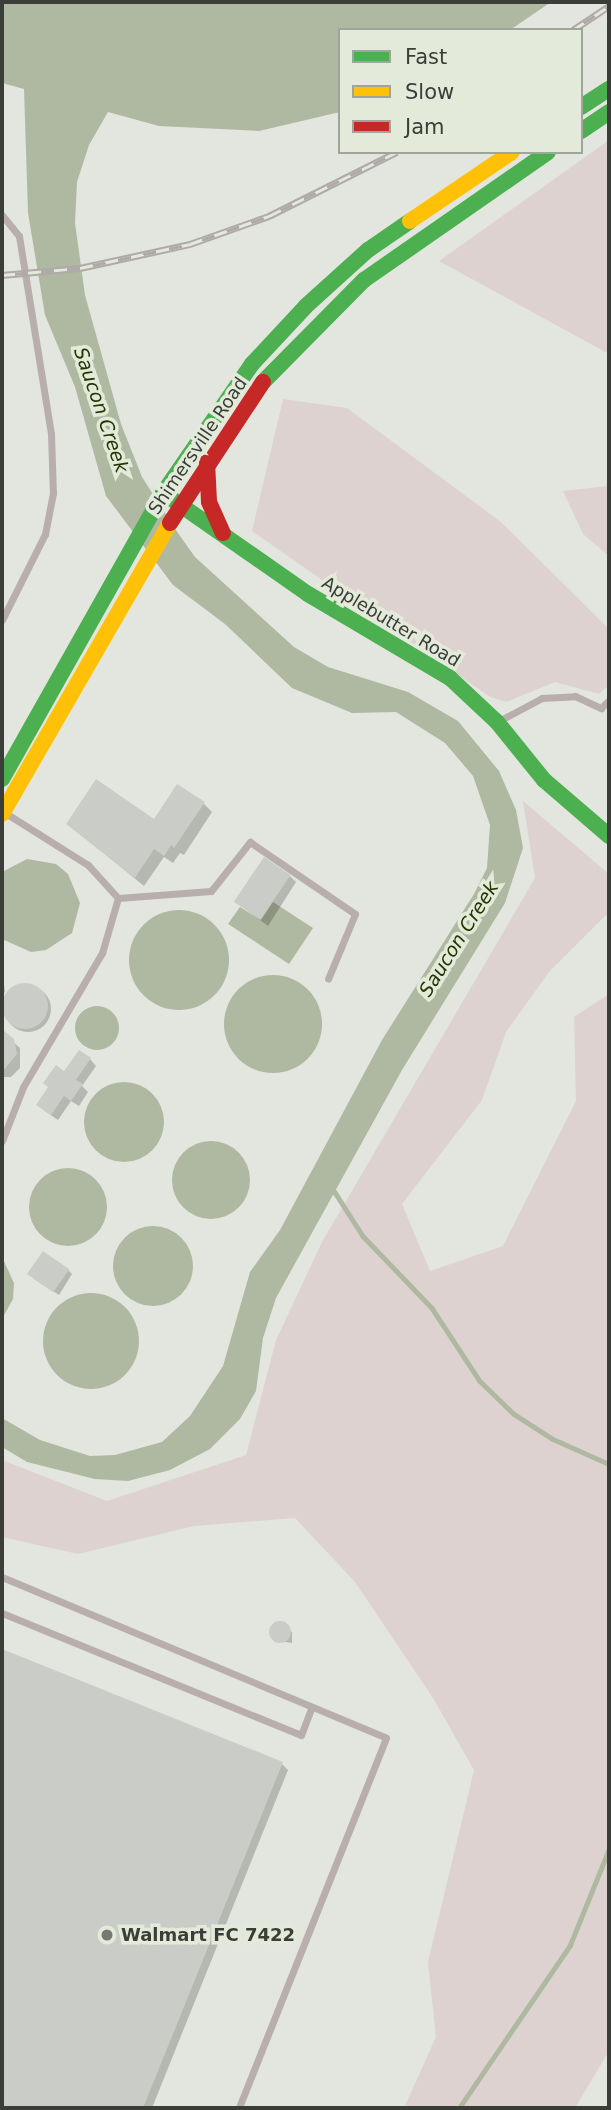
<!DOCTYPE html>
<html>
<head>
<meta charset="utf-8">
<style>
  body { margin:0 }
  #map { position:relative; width:611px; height:2110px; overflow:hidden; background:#e2e6de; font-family:"DejaVu Sans",sans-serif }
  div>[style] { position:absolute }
  .green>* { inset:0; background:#ddd2d0 }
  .water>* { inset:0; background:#afb9a1 }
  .round { border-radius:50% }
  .shadow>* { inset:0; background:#0003 }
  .stream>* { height:4.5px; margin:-2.25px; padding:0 2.25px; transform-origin:2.25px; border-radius:2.25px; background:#afb9a1 }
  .building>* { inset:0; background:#cacdc7; transform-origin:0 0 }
  .lane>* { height:7px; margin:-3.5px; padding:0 3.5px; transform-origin:3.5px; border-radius:3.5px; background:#b8aeae }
  .fast>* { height:16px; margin:-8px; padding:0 8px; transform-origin:8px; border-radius:8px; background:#4caf50 }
  .slow>* { height:16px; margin:-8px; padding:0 8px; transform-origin:8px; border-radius:8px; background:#ffc107 }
  .jam>* { height:16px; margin:-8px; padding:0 8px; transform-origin:8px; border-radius:8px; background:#c62828 }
  .rail>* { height:7px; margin-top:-3.5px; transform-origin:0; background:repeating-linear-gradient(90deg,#e3eada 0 13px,#afaaa8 0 26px); box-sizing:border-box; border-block:2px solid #afaaa8 }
  .dots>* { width:19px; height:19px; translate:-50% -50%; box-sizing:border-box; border:4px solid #e3eada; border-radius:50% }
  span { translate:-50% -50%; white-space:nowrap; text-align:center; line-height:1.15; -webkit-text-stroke:7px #e3eada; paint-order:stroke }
  .street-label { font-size:18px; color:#3b3e38 }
  .poi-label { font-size:18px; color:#3b3e38; font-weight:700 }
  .left { translate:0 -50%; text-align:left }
  .water-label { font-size:19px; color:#263502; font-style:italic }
  .frame { position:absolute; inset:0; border:4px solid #3b3e38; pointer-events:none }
  .legend { position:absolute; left:338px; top:28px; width:245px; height:126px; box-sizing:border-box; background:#e3eada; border:2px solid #a0a599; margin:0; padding:9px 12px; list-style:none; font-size:21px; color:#3b3e38 }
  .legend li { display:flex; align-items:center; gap:14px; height:35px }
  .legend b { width:35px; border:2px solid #a0a599 }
</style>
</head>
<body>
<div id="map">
  <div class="green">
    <div style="clip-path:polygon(609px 140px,609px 354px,439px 261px)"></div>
    <div style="clip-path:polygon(283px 399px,347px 408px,501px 522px,609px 629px,609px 685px,599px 694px,555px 682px,506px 702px,490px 697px,252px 531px)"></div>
    <div style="clip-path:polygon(609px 486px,609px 556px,583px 534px,563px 491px)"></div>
    <div style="clip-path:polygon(523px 801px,609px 874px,609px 912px,549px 972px,506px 1032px,482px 1100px,402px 1204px,430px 1271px,503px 1246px,576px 1101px,574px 1017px,609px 994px,609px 2051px,575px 2108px,404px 2108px,436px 2037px,428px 1962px,474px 1770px,433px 1698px,355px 1582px,295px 1518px,194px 1526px,78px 1554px,2px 1537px,2px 1460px,107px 1501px,246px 1455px,276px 1340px,322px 1242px,535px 878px)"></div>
  </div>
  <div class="water">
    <div style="clip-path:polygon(2px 2px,551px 2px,510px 30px,340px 30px,340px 112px,259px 131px,159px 126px,108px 112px,89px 145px,77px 182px,75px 223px,85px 295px,121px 424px,142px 477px,178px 533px,195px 557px,294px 647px,328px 667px,408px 692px,458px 721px,499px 771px,516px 810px,523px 848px,505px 903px,402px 1070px,276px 1298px,263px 1338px,256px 1391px,240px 1419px,210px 1449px,170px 1470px,128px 1481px,95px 1479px,27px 1462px,2px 1447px,2px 1418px,40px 1440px,90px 1456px,115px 1455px,162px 1442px,190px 1416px,223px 1366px,250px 1272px,280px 1230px,382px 1040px,474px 894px,487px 868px,490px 825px,473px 776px,445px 743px,396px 712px,352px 713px,292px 688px,225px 624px,173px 585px,106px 496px,75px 387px,45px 315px,28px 213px,24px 89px,2px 83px)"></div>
    <div style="clip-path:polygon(27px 859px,56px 864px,68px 874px,80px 903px,72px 933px,46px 950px,31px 952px,2px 939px,2px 872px)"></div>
    <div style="clip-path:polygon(273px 902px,313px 928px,289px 964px,228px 924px,240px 907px,261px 920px)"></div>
    <div class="round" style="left:129px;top:910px;width:100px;height:100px"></div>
    <div class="round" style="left:224px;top:975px;width:98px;height:98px"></div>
    <div class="round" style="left:75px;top:1006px;width:44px;height:44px"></div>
    <div class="round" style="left:84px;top:1082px;width:80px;height:80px"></div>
    <div class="round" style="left:172px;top:1141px;width:78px;height:78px"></div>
    <div class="round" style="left:29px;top:1168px;width:78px;height:78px"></div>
    <div class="round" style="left:113px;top:1226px;width:80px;height:80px"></div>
    <div style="clip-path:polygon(2px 1257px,14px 1283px,13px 1299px,2px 1319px)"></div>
    <div class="round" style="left:43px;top:1293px;width:96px;height:96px"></div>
  </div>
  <div class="shadow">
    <div style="clip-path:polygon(204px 804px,212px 812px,184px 855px,180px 853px,173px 863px,164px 857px,144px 886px,68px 824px,155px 821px)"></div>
    <div style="clip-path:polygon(290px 876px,296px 882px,268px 926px,236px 902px)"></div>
    <div style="clip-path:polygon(2px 969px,5px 992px,2px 995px)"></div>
    <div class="round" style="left:5px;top:986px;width:46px;height:46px"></div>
    <div style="clip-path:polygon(2px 1032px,20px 1048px,20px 1068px,11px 1077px,2px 1077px)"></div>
    <div style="clip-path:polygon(90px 1059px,96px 1066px,82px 1086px,88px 1092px,79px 1106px,71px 1101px,58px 1120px,45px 1111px,38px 1104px,65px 1074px)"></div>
    <div style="clip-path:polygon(68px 1270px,72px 1274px,59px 1295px,34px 1279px)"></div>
    <div style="clip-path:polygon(279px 1623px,292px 1632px,292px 1643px,273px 1640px,274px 1625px)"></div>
    <div style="clip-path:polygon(2px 1650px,282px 1764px,288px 1770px,152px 2108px,2px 2108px)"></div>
  </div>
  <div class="stream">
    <div style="left:331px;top:1186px;width:59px;rotate:57.4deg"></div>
    <div style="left:363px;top:1236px;width:100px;rotate:46.2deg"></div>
    <div style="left:432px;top:1308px;width:87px;rotate:56.7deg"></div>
    <div style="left:480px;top:1381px;width:47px;rotate:44.1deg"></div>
    <div style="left:514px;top:1414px;width:46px;rotate:32.7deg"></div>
    <div style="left:553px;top:1439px;width:61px;rotate:24.1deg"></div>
    <div style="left:459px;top:2108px;width:197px;rotate:-55.7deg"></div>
    <div style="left:570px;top:1945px;width:104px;rotate:-67.9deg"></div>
  </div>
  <div class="building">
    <div style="clip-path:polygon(96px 779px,154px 819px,177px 784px,205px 802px,174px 848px,171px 845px,164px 856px,154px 849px,135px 878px,66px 824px)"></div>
    <div style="left:264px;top:857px;width:32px;height:54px;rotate:34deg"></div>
    <div class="round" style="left:2px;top:983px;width:46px;height:46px"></div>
    <div style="clip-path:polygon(2px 1029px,14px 1039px,17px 1054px,2px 1072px)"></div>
    <div style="clip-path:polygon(79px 1050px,91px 1058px,76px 1080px,83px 1084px,71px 1101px,64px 1096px,51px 1115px,36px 1105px,48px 1087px,43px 1083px,56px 1065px,64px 1071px)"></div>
    <div style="left:43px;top:1251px;width:32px;height:28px;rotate:35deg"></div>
    <div class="round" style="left:269px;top:1621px;width:22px;height:22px"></div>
    <div style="clip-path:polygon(2px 1649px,283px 1762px,143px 2108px,2px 2108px)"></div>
  </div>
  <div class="lane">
    <div style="left:2px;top:215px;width:27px;rotate:51deg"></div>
    <div style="left:19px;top:236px;width:201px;rotate:80.8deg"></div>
    <div style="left:51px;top:434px;width:59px;rotate:88.1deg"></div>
    <div style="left:53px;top:493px;width:42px;rotate:101deg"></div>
    <div style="left:45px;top:534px;width:96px;rotate:116.6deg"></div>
    <div style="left:497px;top:722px;width:51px;rotate:-28.1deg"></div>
    <div style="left:542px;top:698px;width:33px;rotate:-3deg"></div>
    <div style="left:575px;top:696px;width:29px;rotate:25deg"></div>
    <div style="left:601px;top:708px;width:11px;rotate:-45deg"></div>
    <div style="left:118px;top:898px;width:93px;rotate:-4.3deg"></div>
    <div style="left:211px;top:891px;width:63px;rotate:-51.5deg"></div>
    <div style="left:250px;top:842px;width:127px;rotate:34.4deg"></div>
    <div style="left:355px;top:914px;width:70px;rotate:112.6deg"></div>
    <div style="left:2px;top:1141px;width:58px;rotate:-68.7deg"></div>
    <div style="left:23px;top:1087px;width:156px;rotate:-59.5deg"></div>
    <div style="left:102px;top:953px;width:57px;rotate:-73.8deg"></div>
    <div style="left:118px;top:898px;width:45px;rotate:-132.3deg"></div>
    <div style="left:88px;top:865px;width:99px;rotate:-147.8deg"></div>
    <div style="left:2px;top:1577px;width:416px;rotate:22.7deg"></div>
    <div style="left:386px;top:1738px;width:398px;rotate:111.7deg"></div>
    <div style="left:2px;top:1613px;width:323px;rotate:22.2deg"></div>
    <div style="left:301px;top:1735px;width:30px;rotate:-69deg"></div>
  </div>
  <div class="fast">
    <div style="left:581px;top:107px;width:33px;rotate:-33deg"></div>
    <div style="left:581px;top:131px;width:34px;rotate:-34deg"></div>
    <div style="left:263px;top:382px;width:144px;rotate:-45.3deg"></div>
    <div style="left:364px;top:280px;width:224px;rotate:-34.8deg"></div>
    <div style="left:169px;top:497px;width:169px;rotate:34.9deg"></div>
    <div style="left:308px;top:594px;width:165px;rotate:30.6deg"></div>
    <div style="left:450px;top:678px;width:64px;rotate:43.1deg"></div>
    <div style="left:497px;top:722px;width:75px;rotate:51deg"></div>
    <div style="left:544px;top:780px;width:86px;rotate:40.7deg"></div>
    <div style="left:2px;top:779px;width:328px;rotate:-60.6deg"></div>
    <div style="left:163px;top:493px;width:157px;rotate:-55.4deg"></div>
    <div style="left:252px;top:364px;width:79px;rotate:-47deg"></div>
    <div style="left:306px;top:306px;width:84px;rotate:-42.1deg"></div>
    <div style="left:368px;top:250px;width:51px;rotate:-34.6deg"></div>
  </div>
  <div class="slow">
    <div style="left:410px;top:221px;width:123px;rotate:-34.1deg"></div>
    <div style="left:2px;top:814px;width:336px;rotate:-60deg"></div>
  </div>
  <div class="jam">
    <div style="left:207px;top:462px;width:40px;rotate:87.1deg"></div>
    <div style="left:209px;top:502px;width:34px;rotate:66deg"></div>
    <div style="left:170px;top:523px;width:169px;rotate:-56.6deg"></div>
  </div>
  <div class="rail">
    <div style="left:573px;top:30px;width:43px;rotate:-33.7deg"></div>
    <div style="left:2px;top:275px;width:78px;rotate:-5.1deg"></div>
    <div style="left:80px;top:268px;width:113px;rotate:-12.3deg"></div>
    <div style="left:190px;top:244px;width:84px;rotate:-19.5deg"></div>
    <div style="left:269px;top:216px;width:143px;rotate:-26.6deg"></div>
  </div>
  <div class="dots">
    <div style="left:107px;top:1935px;background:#757972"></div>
  </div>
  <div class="street-label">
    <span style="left:198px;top:446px;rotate:-56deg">Shimersville Road</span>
    <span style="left:391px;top:622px;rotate:31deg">Applebutter Road</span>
  </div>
  <div class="poi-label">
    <span class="left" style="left:121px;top:1935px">Walmart FC 7422</span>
  </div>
  <div class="water-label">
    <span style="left:101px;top:410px;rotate:71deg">Saucon Creek</span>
    <span style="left:459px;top:939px;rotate:-58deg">Saucon Creek</span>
  </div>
  <div class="frame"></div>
  <ul class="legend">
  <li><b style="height:9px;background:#4caf50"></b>Fast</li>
  <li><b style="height:9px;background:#ffc107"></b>Slow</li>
  <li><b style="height:9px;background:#c62828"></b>Jam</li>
  </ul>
</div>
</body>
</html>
